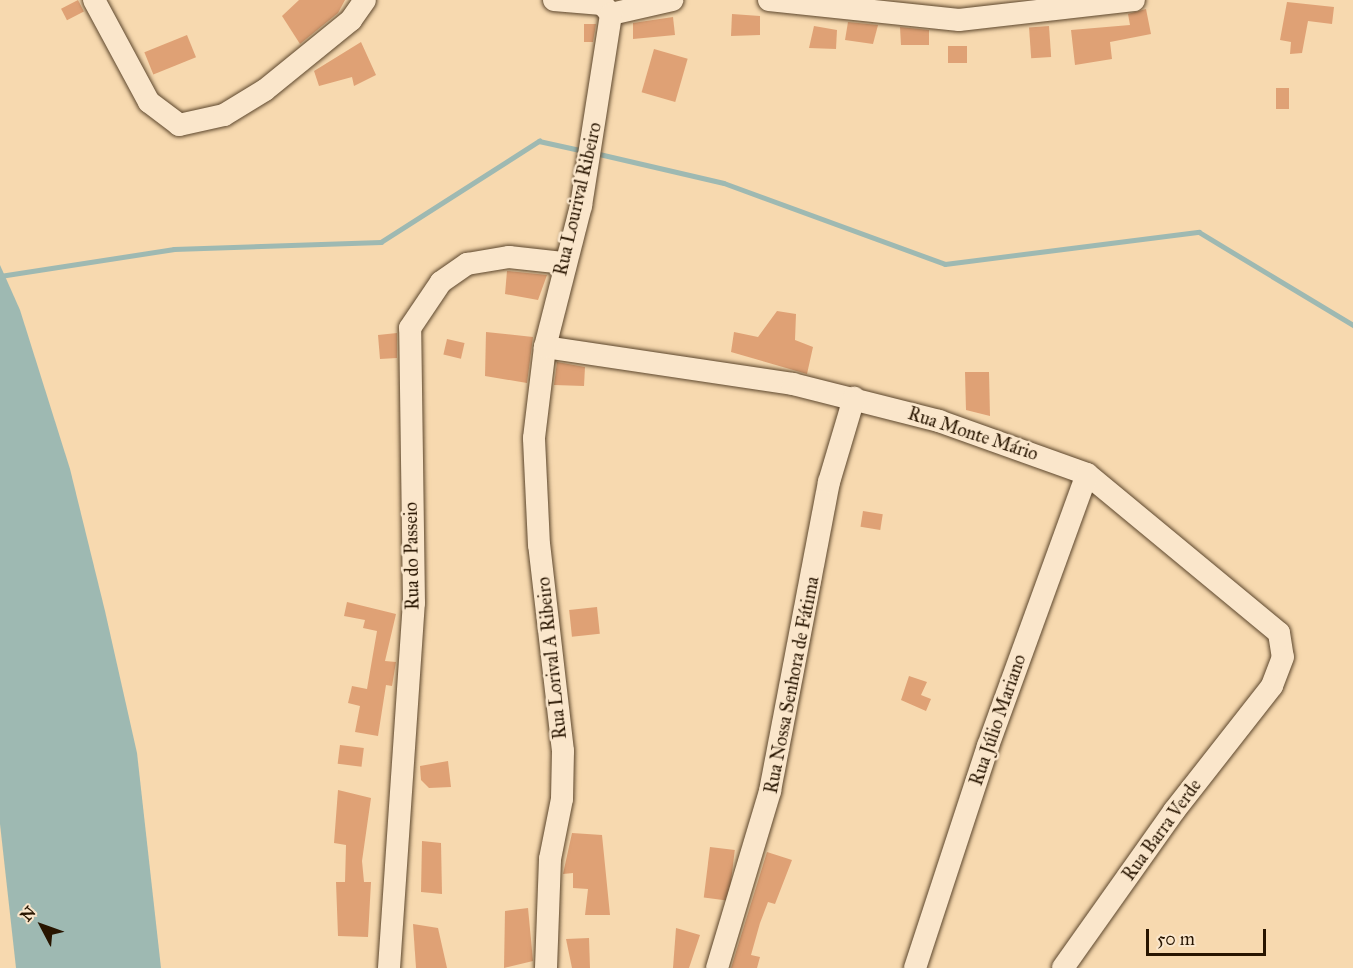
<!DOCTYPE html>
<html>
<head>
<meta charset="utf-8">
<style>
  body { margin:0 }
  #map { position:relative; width:1353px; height:968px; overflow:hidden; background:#f7d9af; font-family:"IM FELL Great Primer",serif }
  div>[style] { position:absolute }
  .water>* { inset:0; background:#9eb9b2 }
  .stream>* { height:4.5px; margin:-2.25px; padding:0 2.25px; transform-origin:2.25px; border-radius:2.25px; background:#9eb9b2 }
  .building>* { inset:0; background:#dfa175; transform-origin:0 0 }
  .roads { filter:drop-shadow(0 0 2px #5c462c) drop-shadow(0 0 2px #5c462c) }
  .minor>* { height:22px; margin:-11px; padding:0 11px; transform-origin:11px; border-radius:11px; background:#fae6cb }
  span { translate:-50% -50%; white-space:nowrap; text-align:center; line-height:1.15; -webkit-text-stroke:5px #fae6cb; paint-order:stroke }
  .street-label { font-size:18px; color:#281500 }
  .north { position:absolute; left:12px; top:896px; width:60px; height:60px; -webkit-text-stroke:4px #fae6cb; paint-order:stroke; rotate:311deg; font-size:16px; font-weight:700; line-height:24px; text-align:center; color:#281500 }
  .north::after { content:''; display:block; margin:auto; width:21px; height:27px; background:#281500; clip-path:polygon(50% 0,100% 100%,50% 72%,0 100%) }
  .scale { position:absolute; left:1146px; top:929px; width:120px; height:27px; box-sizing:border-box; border:3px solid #281500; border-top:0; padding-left:8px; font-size:18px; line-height:21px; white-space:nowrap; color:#281500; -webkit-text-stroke:4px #fae6cb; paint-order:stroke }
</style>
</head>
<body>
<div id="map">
  <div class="water">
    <div style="clip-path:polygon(0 265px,20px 310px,70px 469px,105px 611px,137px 753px,161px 968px,16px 968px,0 824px)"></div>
  </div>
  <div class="stream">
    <div style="left:595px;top:153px;width:132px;rotate:13.1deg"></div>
    <div style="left:724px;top:183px;width:235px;rotate:20.1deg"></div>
    <div style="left:945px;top:264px;width:256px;rotate:-7.2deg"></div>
    <div style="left:1199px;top:232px;width:180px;rotate:31.1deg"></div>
    <div style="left:0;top:276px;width:176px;rotate:-8.8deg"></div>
    <div style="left:174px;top:249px;width:207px;rotate:-1.9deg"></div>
    <div style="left:381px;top:242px;width:188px;rotate:-32.6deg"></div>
    <div style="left:539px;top:141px;width:46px;rotate:12.5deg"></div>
  </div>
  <div class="building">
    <div style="left:78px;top:0;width:13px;height:19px;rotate:63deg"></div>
    <div style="clip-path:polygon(299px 0,345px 0,338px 13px,300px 44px,282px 16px)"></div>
    <div style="clip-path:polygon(1287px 2px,1334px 7px,1332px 24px,1308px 21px,1302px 53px,1290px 54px,1291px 42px,1280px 40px)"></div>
    <div style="clip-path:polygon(1146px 9px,1151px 34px,1110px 42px,1112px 59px,1075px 65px,1071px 30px,1130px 25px,1128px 14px)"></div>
    <div style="clip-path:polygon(732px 14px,760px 16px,760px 35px,731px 36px)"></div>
    <div style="clip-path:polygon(673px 17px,675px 35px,633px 39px,633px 23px)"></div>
    <div style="clip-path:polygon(848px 22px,878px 25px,873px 44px,845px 40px)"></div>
    <div style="clip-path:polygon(584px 24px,596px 24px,593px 42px,584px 42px)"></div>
    <div style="clip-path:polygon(814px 26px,837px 30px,836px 49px,809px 48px)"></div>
    <div style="left:1049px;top:26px;width:31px;height:20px;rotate:86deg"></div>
    <div style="clip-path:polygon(900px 27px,929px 30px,929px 45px,901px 45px)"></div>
    <div style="left:187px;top:35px;width:24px;height:46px;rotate:68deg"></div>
    <div style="clip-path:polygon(361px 42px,376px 75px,354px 86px,352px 77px,319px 86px,314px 71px)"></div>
    <div style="left:948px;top:46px;width:19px;height:17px"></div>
    <div style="left:654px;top:49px;width:35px;height:45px;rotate:16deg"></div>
    <div style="left:1276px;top:88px;width:13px;height:21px"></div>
    <div style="clip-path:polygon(507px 271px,547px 275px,538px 300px,505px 294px)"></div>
    <div style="clip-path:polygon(777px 311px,796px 314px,795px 340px,813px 347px,807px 374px,731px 352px,734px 332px,758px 337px)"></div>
    <div style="clip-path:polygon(486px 332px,533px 337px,527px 383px,485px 376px)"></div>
    <div style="clip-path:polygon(397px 333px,397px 358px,380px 359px,378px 335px)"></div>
    <div style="left:447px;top:339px;width:18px;height:16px;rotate:13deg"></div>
    <div style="clip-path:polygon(557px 362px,585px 367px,584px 386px,554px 385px)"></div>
    <div style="clip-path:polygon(965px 372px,989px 372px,990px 416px,966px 410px)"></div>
    <div style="left:863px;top:511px;width:20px;height:16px;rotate:9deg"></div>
    <div style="clip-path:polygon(347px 602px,396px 614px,385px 661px,396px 662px,392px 686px,386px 685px,378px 736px,355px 732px,360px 706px,348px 703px,352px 686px,367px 689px,377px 631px,363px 628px,365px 620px,344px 616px)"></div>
    <div style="left:597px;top:607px;width:27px;height:28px;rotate:84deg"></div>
    <div style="clip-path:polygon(909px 676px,927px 682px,921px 695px,931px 699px,926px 711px,901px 700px)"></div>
    <div style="left:340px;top:745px;width:24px;height:19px;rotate:7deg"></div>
    <div style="clip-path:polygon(448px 761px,451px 787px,429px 788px,421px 780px,420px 766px)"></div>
    <div style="clip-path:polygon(338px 790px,371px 798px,362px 861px,364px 882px,371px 882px,368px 937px,338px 936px,336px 882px,345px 882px,346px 845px,334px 843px)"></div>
    <div style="clip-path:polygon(572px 833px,602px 835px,610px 915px,585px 915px,588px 889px,573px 888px,573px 873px,563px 874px)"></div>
    <div style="clip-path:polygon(422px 841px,441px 843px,442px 894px,421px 892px)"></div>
    <div style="left:710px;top:847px;width:25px;height:51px;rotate:7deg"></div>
    <div style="clip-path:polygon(767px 852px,792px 860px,775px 904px,768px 902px,760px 923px,751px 955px,760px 957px,757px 968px,731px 968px)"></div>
    <div style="clip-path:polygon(528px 908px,533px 961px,504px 968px,505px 911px)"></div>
    <div style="clip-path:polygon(413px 924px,438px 928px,447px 968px,416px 968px)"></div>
    <div style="clip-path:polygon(676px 928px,700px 935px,689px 968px,673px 968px)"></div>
    <div style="clip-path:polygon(589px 938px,590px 968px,572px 968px,566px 939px)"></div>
  </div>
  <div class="roads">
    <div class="minor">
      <div style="left:94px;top:0;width:116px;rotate:61.7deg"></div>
      <div style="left:149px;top:102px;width:38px;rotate:37deg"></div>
      <div style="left:179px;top:125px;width:46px;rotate:-12.5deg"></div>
      <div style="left:224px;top:115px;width:48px;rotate:-31.4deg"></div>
      <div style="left:265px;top:90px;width:111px;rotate:-39.1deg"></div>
      <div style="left:351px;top:20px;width:24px;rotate:-55deg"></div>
      <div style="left:554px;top:0;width:48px;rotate:4.8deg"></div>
      <div style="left:769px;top:0;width:191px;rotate:6deg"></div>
      <div style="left:959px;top:20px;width:176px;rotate:-6.5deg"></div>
      <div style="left:602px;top:4px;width:13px;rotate:48deg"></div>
      <div style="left:611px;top:14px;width:63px;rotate:-12.9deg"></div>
      <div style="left:545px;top:347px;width:251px;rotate:8.5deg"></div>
      <div style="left:793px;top:384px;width:151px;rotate:14.2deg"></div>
      <div style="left:939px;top:421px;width:157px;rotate:19.7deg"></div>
      <div style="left:1087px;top:474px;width:249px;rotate:39.6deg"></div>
      <div style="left:1279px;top:633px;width:24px;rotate:81deg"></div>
      <div style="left:1283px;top:657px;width:31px;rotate:111deg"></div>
      <div style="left:1272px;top:686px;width:159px;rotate:128.1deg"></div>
      <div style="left:1174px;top:811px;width:192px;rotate:125.3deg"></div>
      <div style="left:389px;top:968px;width:366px;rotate:-86.1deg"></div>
      <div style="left:414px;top:603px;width:275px;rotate:-90.8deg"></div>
      <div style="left:410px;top:328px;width:55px;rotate:-56deg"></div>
      <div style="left:441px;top:282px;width:32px;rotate:-35deg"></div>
      <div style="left:467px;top:264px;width:43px;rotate:-9.5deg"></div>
      <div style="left:509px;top:257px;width:54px;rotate:6.3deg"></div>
      <div style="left:546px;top:968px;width:109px;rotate:-87.9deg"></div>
      <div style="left:550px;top:859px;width:61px;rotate:-78.7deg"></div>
      <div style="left:562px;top:799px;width:48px;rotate:-88.8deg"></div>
      <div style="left:563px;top:751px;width:207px;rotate:-96.6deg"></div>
      <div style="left:539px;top:545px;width:107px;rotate:-92.7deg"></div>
      <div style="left:534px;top:438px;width:92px;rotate:-83.1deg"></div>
      <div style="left:545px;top:347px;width:146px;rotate:-75.7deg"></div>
      <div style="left:581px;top:206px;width:194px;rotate:-81.1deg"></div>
      <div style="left:717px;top:968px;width:185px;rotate:-73.3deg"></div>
      <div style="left:770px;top:791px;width:315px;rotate:-79.2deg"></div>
      <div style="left:829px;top:482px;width:88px;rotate:-73.4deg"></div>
      <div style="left:915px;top:968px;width:234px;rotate:-71.8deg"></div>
      <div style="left:988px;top:746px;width:289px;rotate:-70deg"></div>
    </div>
  </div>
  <div class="street-label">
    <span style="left:578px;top:199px;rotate:-77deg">Rua Lourival Ribeiro</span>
    <span style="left:973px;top:434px;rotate:18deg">Rua Monte Mário</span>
    <span style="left:412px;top:556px;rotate:-91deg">Rua do Passeio</span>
    <span style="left:552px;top:658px;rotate:-96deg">Rua Lorival A Ribeiro</span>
    <span style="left:792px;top:685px;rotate:-79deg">Rua Nossa Senhora de Fátima</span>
    <span style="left:998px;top:720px;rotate:-71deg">Rua Júlio Mariano</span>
    <span style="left:1162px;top:830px;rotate:-54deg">Rua Barra Verde</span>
  </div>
  <div class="north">N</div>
  <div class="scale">50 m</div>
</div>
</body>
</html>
